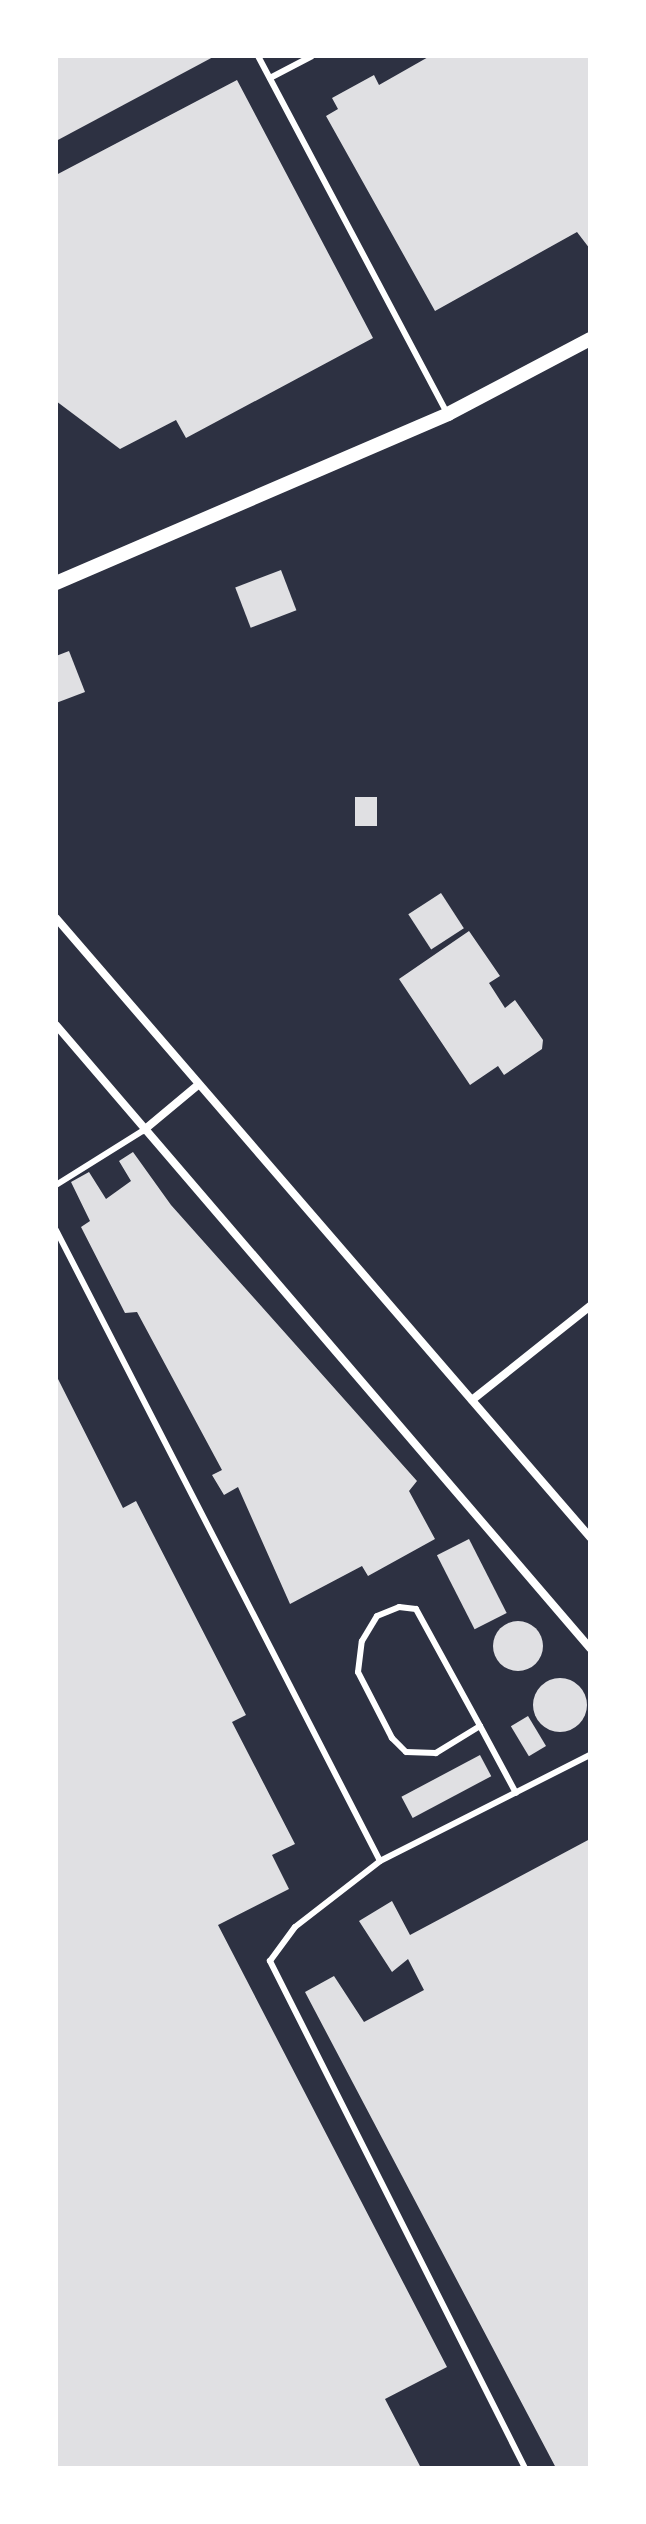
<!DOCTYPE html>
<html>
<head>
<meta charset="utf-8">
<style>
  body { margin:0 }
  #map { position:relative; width:646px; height:2524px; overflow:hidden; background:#2d3142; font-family:"Open Sans",sans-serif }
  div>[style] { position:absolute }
  .building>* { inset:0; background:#e0e0e3; transform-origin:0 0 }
  .round { border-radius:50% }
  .service>* { height:6px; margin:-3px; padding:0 3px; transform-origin:3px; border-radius:3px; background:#fff }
  .minor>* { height:8px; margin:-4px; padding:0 4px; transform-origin:4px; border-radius:4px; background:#fff }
  .tertiary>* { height:14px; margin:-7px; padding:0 7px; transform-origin:7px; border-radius:7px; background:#fff }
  span { translate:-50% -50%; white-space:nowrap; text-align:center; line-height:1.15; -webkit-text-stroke:8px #fff; paint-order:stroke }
  .frame { position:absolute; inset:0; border:58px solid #fff; pointer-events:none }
</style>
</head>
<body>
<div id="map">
  <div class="building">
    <div style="clip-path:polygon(56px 56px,215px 56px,56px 141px)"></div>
    <div style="clip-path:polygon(430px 56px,590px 56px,590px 249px,577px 232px,435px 311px,326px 116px,338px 109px,332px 98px,374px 75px,379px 85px)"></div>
    <div style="clip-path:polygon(237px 80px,373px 338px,186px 438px,176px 420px,120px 449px,56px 401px,56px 175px)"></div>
    <div style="left:281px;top:570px;width:43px;height:49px;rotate:69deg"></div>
    <div style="clip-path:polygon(69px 651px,85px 692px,56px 703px,56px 656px)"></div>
    <div style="left:355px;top:797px;width:22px;height:29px"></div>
    <div style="left:441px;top:893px;width:42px;height:39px;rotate:57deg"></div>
    <div style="clip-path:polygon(469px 931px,500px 976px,489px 983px,505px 1008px,515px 1000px,543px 1040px,542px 1049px,504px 1075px,498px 1066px,470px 1085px,399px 979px)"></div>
    <div style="clip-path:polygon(133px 1152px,171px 1205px,417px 1481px,409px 1491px,435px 1539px,368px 1576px,362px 1566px,290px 1604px,238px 1487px,224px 1495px,212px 1475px,222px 1470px,137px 1312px,125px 1313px,81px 1227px,90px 1221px,71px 1182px,89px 1172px,106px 1199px,131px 1181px,119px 1161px)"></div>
    <div style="clip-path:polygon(56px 1375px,123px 1508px,136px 1501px,246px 1715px,232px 1722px,295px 1844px,272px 1855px,289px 1889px,218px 1925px,447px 2367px,385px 2399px,421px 2468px,56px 2468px)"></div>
    <div style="left:469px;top:1539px;width:83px;height:36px;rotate:63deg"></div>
    <div class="round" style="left:493px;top:1621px;width:50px;height:50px"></div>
    <div class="round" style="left:533px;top:1678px;width:54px;height:54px"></div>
    <div style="left:528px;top:1716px;width:35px;height:20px;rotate:59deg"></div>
    <div style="left:480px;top:1755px;width:24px;height:89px;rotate:62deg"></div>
    <div style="clip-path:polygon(590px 1839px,590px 2468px,556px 2468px,305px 1992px,334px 1976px,364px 2022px,424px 1990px,408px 1959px,392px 1972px,359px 1921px,392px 1901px,410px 1935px)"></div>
  </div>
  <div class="service">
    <div style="left:258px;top:56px;width:404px;rotate:62.1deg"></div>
    <div style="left:270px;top:78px;width:47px;rotate:-27.6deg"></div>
    <div style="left:56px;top:1185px;width:104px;rotate:-32deg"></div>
    <div style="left:56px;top:1230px;width:709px;rotate:62.82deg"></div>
    <div style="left:480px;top:1726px;width:52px;rotate:148.5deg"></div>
    <div style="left:436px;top:1753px;width:30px;rotate:-178deg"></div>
    <div style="left:406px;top:1752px;width:20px;rotate:-135deg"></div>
    <div style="left:392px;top:1738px;width:74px;rotate:-117.3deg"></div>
    <div style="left:358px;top:1672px;width:31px;rotate:-83deg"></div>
    <div style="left:362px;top:1641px;width:29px;rotate:-59deg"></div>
    <div style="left:377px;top:1616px;width:24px;rotate:-22deg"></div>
    <div style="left:399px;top:1607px;width:17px;rotate:7deg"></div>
    <div style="left:416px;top:1609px;width:133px;rotate:61.3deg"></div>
    <div style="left:480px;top:1726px;width:76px;rotate:61.8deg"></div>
    <div style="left:525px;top:2468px;width:568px;rotate:-116.7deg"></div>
    <div style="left:270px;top:1961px;width:42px;rotate:-53.7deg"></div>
    <div style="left:295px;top:1927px;width:108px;rotate:-37.8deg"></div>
    <div style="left:380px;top:1861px;width:235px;rotate:-26.8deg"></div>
  </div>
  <div class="minor">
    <div style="left:56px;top:918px;width:818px;rotate:49.22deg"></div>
    <div style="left:56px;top:1025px;width:821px;rotate:49.4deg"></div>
    <div style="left:144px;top:1130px;width:70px;rotate:-39.8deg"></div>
    <div style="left:472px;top:1400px;width:151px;rotate:-38.5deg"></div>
  </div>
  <div class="tertiary">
    <div style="left:56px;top:583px;width:427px;rotate:-23.3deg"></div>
    <div style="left:448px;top:414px;width:161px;rotate:-27.8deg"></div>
  </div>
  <div class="frame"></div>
</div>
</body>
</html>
